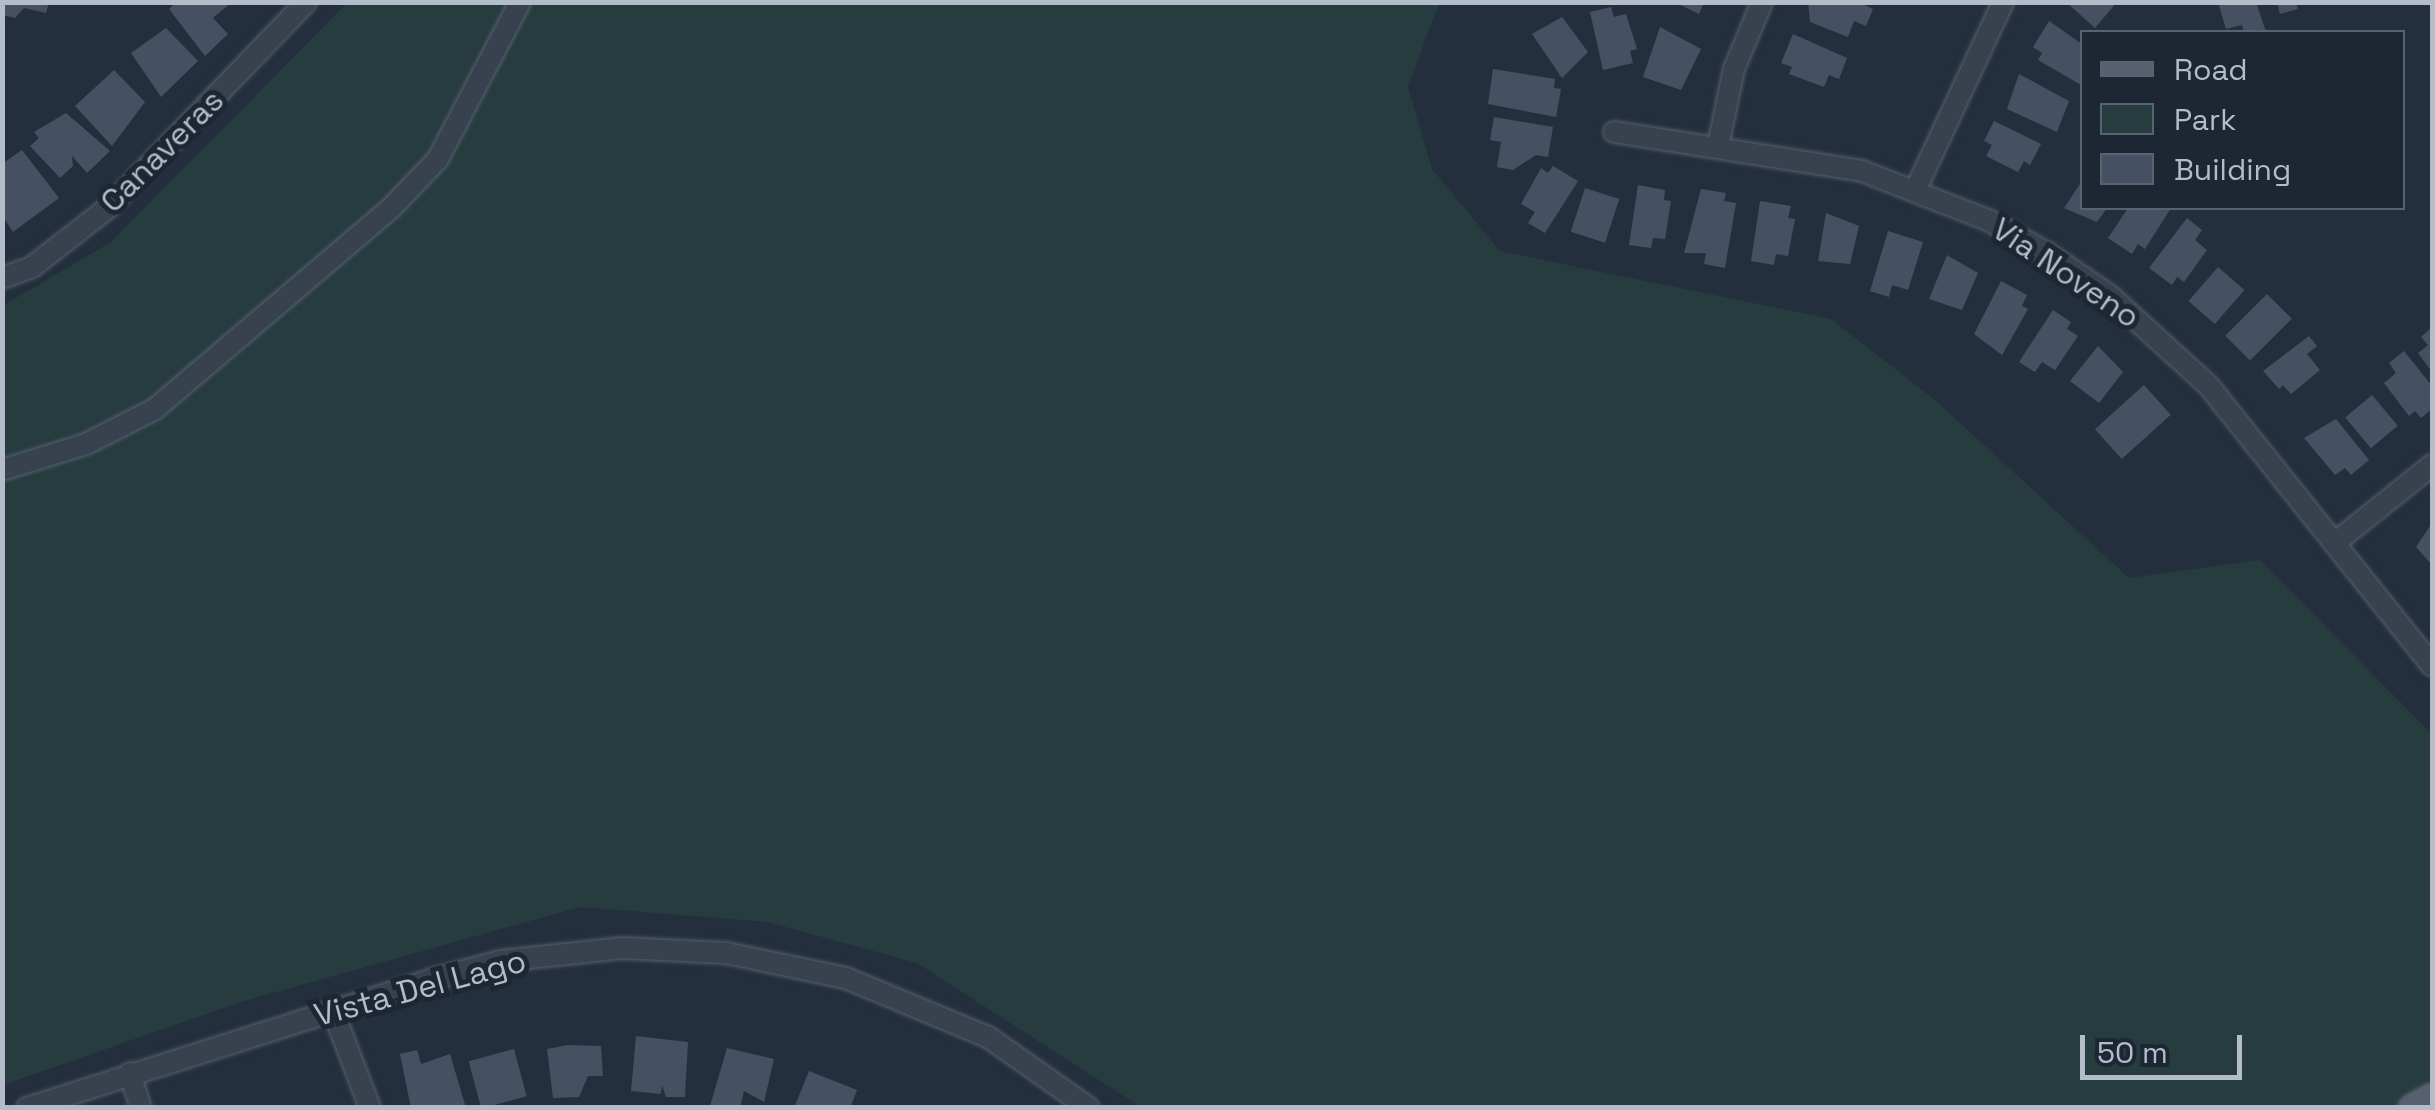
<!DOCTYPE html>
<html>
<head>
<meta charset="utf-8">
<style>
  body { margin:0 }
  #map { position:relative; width:2435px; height:1110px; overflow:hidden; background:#242f3e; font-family:"Space Grotesk",sans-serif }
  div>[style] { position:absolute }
  .green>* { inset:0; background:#263c3f }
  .building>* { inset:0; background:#455162; transform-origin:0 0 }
  .roads { filter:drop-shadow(0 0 2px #565f6c) drop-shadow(0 0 2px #565f6c) }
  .minor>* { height:20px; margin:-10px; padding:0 10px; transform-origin:10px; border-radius:10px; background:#38414e }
  .major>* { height:28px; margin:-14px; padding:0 14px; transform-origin:14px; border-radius:14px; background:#56606e }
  span { translate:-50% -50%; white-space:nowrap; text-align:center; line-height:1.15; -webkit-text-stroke:10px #1d2633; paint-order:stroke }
  .street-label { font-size:32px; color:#b4bcc9 }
  .frame { position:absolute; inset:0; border:5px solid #b4bcc9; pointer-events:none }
  .legend { position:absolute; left:2080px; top:30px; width:325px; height:180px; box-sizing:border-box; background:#1d2633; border:2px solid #59626f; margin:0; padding:12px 18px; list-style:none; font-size:30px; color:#b4bcc9 }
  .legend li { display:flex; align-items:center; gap:20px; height:50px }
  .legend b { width:50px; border:2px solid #59626f }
  .scale { position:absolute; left:2080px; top:1035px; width:162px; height:45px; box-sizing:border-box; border:5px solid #b4bcc9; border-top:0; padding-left:12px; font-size:30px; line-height:35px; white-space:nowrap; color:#b4bcc9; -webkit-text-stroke:8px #1d2633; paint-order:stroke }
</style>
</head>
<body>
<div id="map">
  <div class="green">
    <div style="clip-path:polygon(347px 3px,1439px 3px,1408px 87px,1432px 169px,1500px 251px,1831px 319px,1935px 400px,2129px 578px,2260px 560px,2432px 734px,2432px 1107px,1141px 1107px,917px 963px,767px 922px,580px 907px,241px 1002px,3px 1085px,2px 306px,111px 242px)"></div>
  </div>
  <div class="building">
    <div style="clip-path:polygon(2px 2px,49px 2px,46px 13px,24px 8px,15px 18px,2px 15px)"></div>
    <div style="clip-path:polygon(176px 2px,232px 2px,213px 18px,228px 34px,205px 56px,169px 9px)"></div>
    <div style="clip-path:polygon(1674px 2px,1704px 2px,1699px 14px)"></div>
    <div style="clip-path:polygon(1808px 2px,1858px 2px,1873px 9px,1866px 26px,1854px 21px,1848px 37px,1810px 22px)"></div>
    <div style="clip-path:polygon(2066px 2px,2117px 2px,2095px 28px)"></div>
    <div style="clip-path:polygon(2218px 2px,2256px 2px,2266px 32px,2244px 32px,2242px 25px,2226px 29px)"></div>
    <div style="clip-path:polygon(2277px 2px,2296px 2px,2298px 9px,2280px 14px)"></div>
    <div style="clip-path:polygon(1611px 7px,1614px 17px,1626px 14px,1637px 49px,1630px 51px,1633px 63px,1603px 70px,1590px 12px)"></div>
    <div style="clip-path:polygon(1562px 17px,1588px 52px,1562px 78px,1532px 34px)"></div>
    <div style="clip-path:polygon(2049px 21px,2082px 44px,2081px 85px,2038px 60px,2042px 53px,2033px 47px)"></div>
    <div style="clip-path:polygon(1660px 27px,1701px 49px,1681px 90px,1643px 77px)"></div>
    <div style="clip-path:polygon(166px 28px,198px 61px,161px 97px,131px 53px)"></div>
    <div style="clip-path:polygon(1793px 34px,1847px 58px,1839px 79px,1829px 75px,1824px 87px,1789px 74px,1792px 67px,1781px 63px)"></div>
    <div style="clip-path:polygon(1493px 69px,1555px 79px,1554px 88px,1561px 89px,1556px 117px,1488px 104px)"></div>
    <div style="clip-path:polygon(114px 70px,145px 102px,112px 146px,75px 106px)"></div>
    <div style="clip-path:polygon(2019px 74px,2069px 101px,2057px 132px,2007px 109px)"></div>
    <div style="clip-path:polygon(66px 113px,110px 151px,87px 173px,72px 156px,73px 166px,60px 178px,30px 146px,39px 138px,34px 132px)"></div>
    <div style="clip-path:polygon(1494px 117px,1553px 127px,1548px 157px,1536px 155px,1513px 170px,1497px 167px,1501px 142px,1490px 140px)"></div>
    <div style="clip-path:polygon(1994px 121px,2041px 144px,2030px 165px,2024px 161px,2018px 172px,1986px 156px,1992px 145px,1984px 141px)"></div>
    <div style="clip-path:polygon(22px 150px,59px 198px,13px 232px,2px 215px,2px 164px)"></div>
    <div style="clip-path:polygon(1553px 166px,1578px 181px,1545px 233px,1528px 223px,1535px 212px,1521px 204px,1541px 168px,1548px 173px)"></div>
    <div style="clip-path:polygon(2082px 181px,2082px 208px,2107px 208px,2097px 222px,2064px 208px)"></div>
    <div style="clip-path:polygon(1638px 185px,1665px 190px,1664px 200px,1671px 201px,1665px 239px,1653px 238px,1651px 248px,1629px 245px)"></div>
    <div style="left:1585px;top:188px;width:36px;height:46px;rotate:18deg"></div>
    <div style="clip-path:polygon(1701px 189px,1726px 193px,1724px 201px,1736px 203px,1725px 268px,1704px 264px,1706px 253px,1684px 253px)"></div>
    <div style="clip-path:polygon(1760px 201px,1791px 206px,1788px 218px,1795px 219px,1788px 256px,1776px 254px,1774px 265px,1751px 261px)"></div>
    <div style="clip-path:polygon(2128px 208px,2171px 208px,2145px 249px,2138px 244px,2132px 254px,2108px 238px)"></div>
    <div style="clip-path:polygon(1826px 213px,1859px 226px,1850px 264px,1818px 261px)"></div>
    <div style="clip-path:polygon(2187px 218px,2202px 230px,2195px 240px,2207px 250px,2184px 282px,2177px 277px,2172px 285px,2149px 268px)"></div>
    <div style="clip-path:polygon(1888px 231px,1923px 242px,1908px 290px,1892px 285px,1889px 297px,1870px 291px)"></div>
    <div style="clip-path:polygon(1947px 255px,1978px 273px,1962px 310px,1929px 299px)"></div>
    <div style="left:2218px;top:267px;width:35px;height:45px;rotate:41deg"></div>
    <div style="clip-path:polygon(2001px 281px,2027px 295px,2022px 306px,2028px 309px,2002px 355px,1974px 334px)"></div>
    <div style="left:2267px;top:294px;width:35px;height:59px;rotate:45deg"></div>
    <div style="clip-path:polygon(2053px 310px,2071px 322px,2067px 329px,2078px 336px,2055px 370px,2042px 362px,2035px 372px,2019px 362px)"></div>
    <div style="clip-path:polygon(2432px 327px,2432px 372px,2418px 353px,2428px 345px,2421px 337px)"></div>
    <div style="clip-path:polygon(2309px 336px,2317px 346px,2307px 354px,2320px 370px,2291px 394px,2283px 385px,2279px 389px,2263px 371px)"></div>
    <div style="clip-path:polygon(2098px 346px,2123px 372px,2099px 403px,2070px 381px)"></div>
    <div style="clip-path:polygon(2404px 351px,2432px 386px,2432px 409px,2421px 418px,2415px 411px,2409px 416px,2384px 383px,2396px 373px,2389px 363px)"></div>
    <div style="left:2144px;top:385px;width:40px;height:66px;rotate:48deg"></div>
    <div style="left:2372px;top:395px;width:40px;height:35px;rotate:50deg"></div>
    <div style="clip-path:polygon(2336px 419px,2369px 460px,2351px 475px,2345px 468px,2335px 475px,2304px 438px)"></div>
    <div style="clip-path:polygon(2432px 523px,2432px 565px,2416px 547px)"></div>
    <div style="clip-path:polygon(636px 1036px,688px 1042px,685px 1097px,666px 1097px,662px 1085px,661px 1094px,631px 1091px)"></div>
    <div style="clip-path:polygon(568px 1045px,601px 1046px,603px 1076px,588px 1076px,579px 1097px,553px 1098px,547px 1049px)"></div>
    <div style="clip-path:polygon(727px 1048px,774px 1059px,764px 1102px,744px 1091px,740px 1108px,710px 1106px)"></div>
    <div style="left:514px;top:1049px;width:49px;height:47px;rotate:75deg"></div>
    <div style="clip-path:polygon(417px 1050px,421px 1064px,450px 1054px,466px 1108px,411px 1108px,400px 1054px)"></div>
    <div style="clip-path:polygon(809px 1071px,857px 1090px,850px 1108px,794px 1108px)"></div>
  </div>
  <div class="roads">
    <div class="minor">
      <div style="left:1614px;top:132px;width:251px;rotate:8.9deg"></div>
      <div style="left:1862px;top:171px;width:137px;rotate:21.3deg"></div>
      <div style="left:1990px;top:221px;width:68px;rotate:29.2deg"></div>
      <div style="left:2049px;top:254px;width:73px;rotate:34.3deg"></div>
      <div style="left:2109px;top:295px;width:134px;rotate:42.3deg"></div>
      <div style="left:2208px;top:385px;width:359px;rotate:51.4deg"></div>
      <div style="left:1718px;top:146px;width:79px;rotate:-78.3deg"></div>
      <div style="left:1734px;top:69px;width:73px;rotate:-67.3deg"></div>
      <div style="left:1915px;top:191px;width:208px;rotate:-65deg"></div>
      <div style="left:2px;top:278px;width:32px;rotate:-20deg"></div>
      <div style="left:32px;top:267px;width:98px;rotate:-37.9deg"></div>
      <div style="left:109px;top:207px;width:284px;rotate:-46.1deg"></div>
      <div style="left:2px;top:470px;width:88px;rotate:-17.2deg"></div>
      <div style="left:86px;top:444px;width:77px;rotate:-26.9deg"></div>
      <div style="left:155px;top:409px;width:311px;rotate:-40.4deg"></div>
      <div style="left:392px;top:207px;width:66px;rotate:-46.2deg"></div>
      <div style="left:438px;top:159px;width:177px;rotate:-62.4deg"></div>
      <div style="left:2336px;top:542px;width:123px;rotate:-38.7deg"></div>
      <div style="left:333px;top:1011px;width:104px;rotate:69.1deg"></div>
      <div style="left:130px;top:1073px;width:37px;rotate:73deg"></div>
      <div style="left:27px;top:1108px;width:423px;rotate:-17.6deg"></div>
      <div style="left:430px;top:980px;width:73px;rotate:-15deg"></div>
      <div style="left:501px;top:961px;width:122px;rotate:-6.1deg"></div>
      <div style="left:622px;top:948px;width:104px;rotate:2.8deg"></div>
      <div style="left:726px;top:953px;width:123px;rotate:11.8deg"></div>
      <div style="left:846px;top:978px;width:154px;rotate:22.6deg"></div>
      <div style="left:988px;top:1037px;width:123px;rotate:35.1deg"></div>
    </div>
    <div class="major">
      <div style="left:2413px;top:1108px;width:21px;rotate:-28deg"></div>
    </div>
  </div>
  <div class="street-label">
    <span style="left:162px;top:151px;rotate:-45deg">Canaveras</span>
    <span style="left:2066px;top:273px;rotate:34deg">Via Noveno</span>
    <span style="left:420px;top:988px;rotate:-15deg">Vista Del Lago</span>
  </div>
  <div class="frame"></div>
  <ul class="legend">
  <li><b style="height:12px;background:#56606e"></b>Road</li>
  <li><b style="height:28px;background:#263c3f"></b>Park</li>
  <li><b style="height:28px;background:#455162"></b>Building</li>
  </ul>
  <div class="scale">50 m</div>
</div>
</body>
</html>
